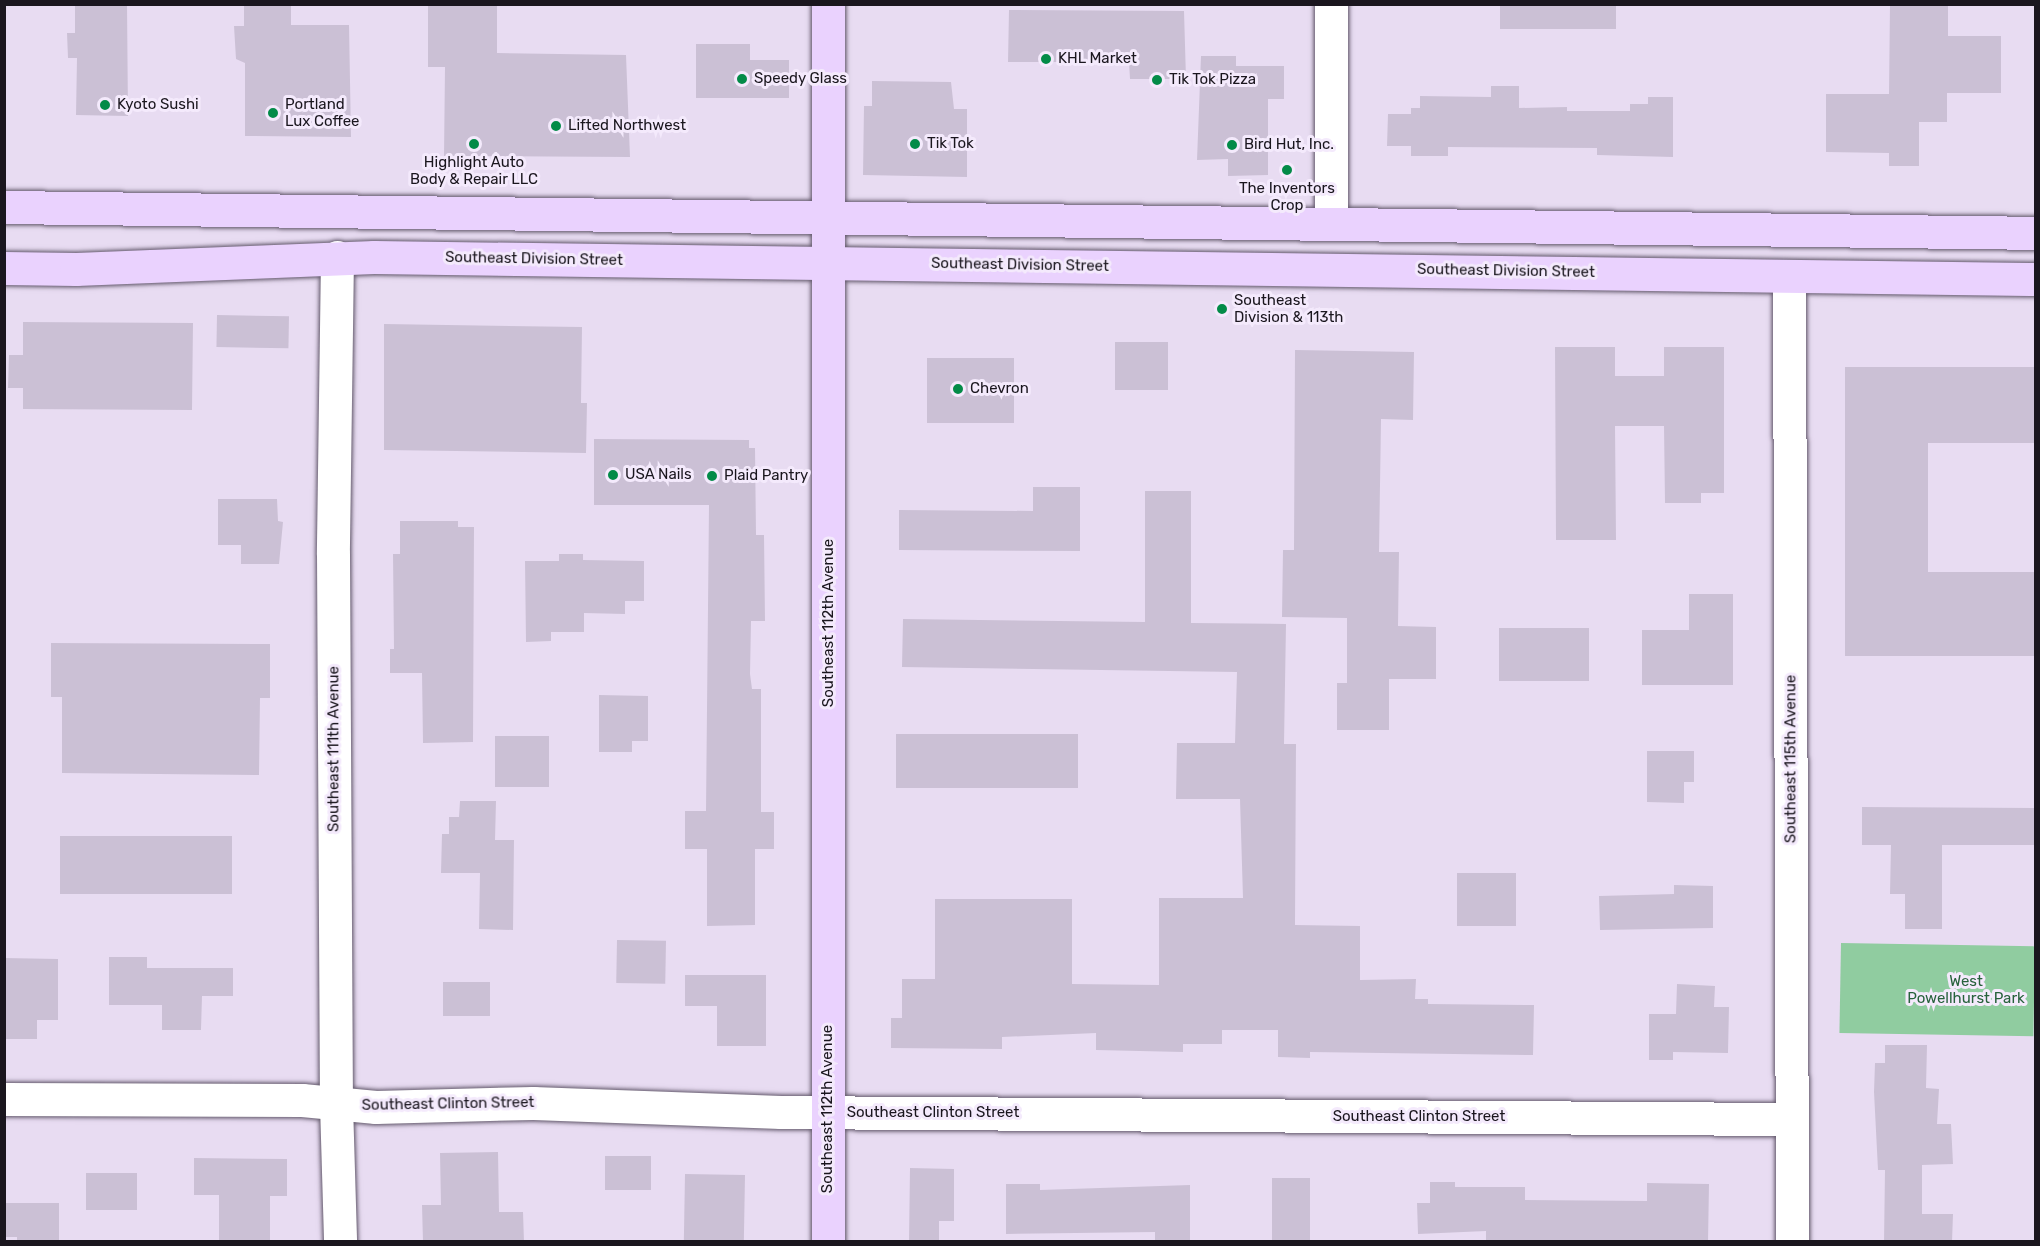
<!DOCTYPE html>
<html>
<head>
<meta charset="utf-8">
<style>
  body { margin:0 }
  #map { position:relative; width:2040px; height:1246px; overflow:hidden; background:#e8dcf2; font-family:Rubik,sans-serif }
  div>[style] { position:absolute }
  .green>* { inset:0; background:#90cca0; transform-origin:0 0 }
  .building>* { inset:0; background:#cbc0d5; transform-origin:0 0 }
  .roads { filter:drop-shadow(0 0 2px #645a6d) drop-shadow(0 0 2px #645a6d) }
  .minor>* { height:33px; margin:-16.5px; padding:0 16.5px; transform-origin:16.5px; border-radius:16.5px; background:#fff }
  .major>* { height:33px; margin:-16.5px; padding:0 16.5px; transform-origin:16.5px; border-radius:16.5px; background:#ead2fe }
  .dots>* { width:16px; height:16px; translate:-50% -50%; box-sizing:border-box; border:3px solid #f4eafc; border-radius:50% }
  span { translate:-50% -50%; white-space:nowrap; text-align:center; line-height:1.15; -webkit-text-stroke:6px #f4eafc; paint-order:stroke }
  .poi-label { font-size:15px; color:#1a161e }
  .left { translate:0 -50%; text-align:left }
  .street-label { font-size:15px; color:#1a161e }
  .park-label { font-size:15px; color:#27623c }
  .frame { position:absolute; inset:0; border:6px solid #1a161e; pointer-events:none }
</style>
</head>
<body>
<div id="map">
  <div class="green">
    <div style="left:1841px;top:943px;width:194px;height:90px;rotate:1deg"></div>
  </div>
  <div class="building">
    <div style="clip-path:polygon(75px 4px,127px 4px,128px 116px,76px 115px,77px 58px,68px 58px,67px 33px,75px 33px)"></div>
    <div style="clip-path:polygon(244px 4px,291px 4px,291px 25px,349px 25px,351px 137px,245px 136px,245px 63px,236px 59px,234px 26px,244px 26px)"></div>
    <div style="clip-path:polygon(428px 4px,497px 4px,497px 53px,626px 55px,630px 157px,444px 156px,445px 67px,428px 67px)"></div>
    <div style="left:1500px;top:4px;width:116px;height:25px"></div>
    <div style="clip-path:polygon(1890px 4px,1948px 4px,1948px 36px,2001px 36px,2001px 93px,1947px 93px,1947px 122px,1919px 122px,1919px 166px,1889px 166px,1889px 153px,1826px 152px,1826px 94px,1889px 94px)"></div>
    <div style="clip-path:polygon(1009px 10px,1184px 11px,1186px 79px,1130px 79px,1129px 62px,1008px 62px)"></div>
    <div style="clip-path:polygon(696px 44px,750px 44px,750px 60px,789px 60px,789px 98px,696px 98px)"></div>
    <div style="clip-path:polygon(1201px 56px,1236px 56px,1236px 66px,1284px 66px,1284px 99px,1268px 99px,1268px 175px,1228px 176px,1228px 159px,1197px 160px)"></div>
    <div style="clip-path:polygon(872px 81px,951px 82px,954px 109px,967px 109px,967px 177px,863px 175px,864px 106px,872px 106px)"></div>
    <div style="clip-path:polygon(1491px 86px,1519px 86px,1519px 108px,1567px 107px,1567px 111px,1630px 111px,1630px 104px,1648px 104px,1648px 97px,1673px 97px,1673px 157px,1597px 155px,1597px 148px,1448px 147px,1448px 156px,1411px 156px,1411px 146px,1387px 146px,1388px 114px,1411px 114px,1411px 108px,1420px 108px,1420px 96px,1491px 97px)"></div>
    <div style="left:217px;top:315px;width:72px;height:32px;rotate:1deg"></div>
    <div style="clip-path:polygon(23px 322px,193px 323px,192px 410px,23px 409px,23px 388px,8px 388px,9px 355px,23px 355px)"></div>
    <div style="clip-path:polygon(384px 324px,582px 327px,581px 403px,587px 403px,586px 453px,384px 450px)"></div>
    <div style="left:1115px;top:342px;width:53px;height:48px"></div>
    <div style="clip-path:polygon(1555px 347px,1615px 347px,1615px 376px,1664px 376px,1664px 347px,1724px 347px,1724px 493px,1701px 493px,1701px 503px,1665px 503px,1664px 426px,1615px 426px,1616px 540px,1556px 540px)"></div>
    <div style="clip-path:polygon(1295px 350px,1414px 352px,1413px 420px,1381px 419px,1379px 552px,1399px 552px,1398px 626px,1436px 627px,1436px 679px,1389px 679px,1389px 730px,1337px 730px,1337px 683px,1347px 683px,1347px 618px,1282px 617px,1283px 550px,1294px 550px)"></div>
    <div style="left:927px;top:358px;width:87px;height:65px"></div>
    <div style="clip-path:polygon(1845px 367px,2036px 367px,2036px 443px,1928px 443px,1928px 572px,2036px 572px,2036px 656px,1845px 656px)"></div>
    <div style="clip-path:polygon(594px 439px,749px 440px,749px 448px,755px 448px,756px 535px,764px 535px,765px 621px,751px 621px,750px 674px,752px 689px,761px 689px,761px 812px,774px 812px,774px 849px,755px 849px,755px 925px,707px 926px,707px 849px,685px 849px,685px 811px,706px 811px,709px 505px,594px 505px)"></div>
    <div style="clip-path:polygon(1033px 487px,1080px 487px,1080px 551px,899px 550px,899px 510px,1033px 511px)"></div>
    <div style="clip-path:polygon(1145px 491px,1191px 491px,1191px 623px,1286px 624px,1284px 744px,1296px 744px,1295px 925px,1360px 926px,1360px 980px,1416px 979px,1415px 999px,1428px 999px,1428px 1004px,1534px 1005px,1533px 1055px,1310px 1052px,1310px 1058px,1278px 1057px,1278px 1030px,1222px 1030px,1222px 1044px,1183px 1044px,1183px 1052px,1096px 1050px,1096px 1033px,1002px 1037px,1002px 1049px,891px 1048px,891px 1018px,902px 1018px,902px 979px,935px 979px,935px 899px,1072px 899px,1072px 984px,1159px 985px,1159px 898px,1243px 898px,1240px 799px,1176px 799px,1177px 743px,1235px 743px,1237px 672px,902px 667px,903px 619px,1145px 622px)"></div>
    <div style="clip-path:polygon(218px 499px,277px 499px,278px 521px,283px 522px,279px 564px,241px 564px,241px 545px,218px 545px)"></div>
    <div style="clip-path:polygon(400px 521px,458px 521px,458px 527px,474px 527px,473px 742px,423px 743px,422px 673px,390px 673px,390px 649px,394px 649px,393px 554px,400px 554px)"></div>
    <div style="clip-path:polygon(559px 554px,583px 554px,583px 560px,644px 561px,644px 601px,625px 601px,625px 614px,584px 613px,584px 632px,551px 632px,551px 641px,526px 642px,525px 561px,559px 561px)"></div>
    <div style="clip-path:polygon(1689px 594px,1733px 594px,1733px 685px,1642px 685px,1642px 630px,1689px 630px)"></div>
    <div style="left:1499px;top:628px;width:90px;height:53px"></div>
    <div style="clip-path:polygon(51px 643px,270px 644px,270px 698px,260px 698px,259px 775px,62px 773px,62px 697px,51px 697px)"></div>
    <div style="clip-path:polygon(599px 695px,648px 696px,648px 741px,632px 741px,632px 752px,599px 752px)"></div>
    <div style="left:896px;top:734px;width:182px;height:54px"></div>
    <div style="left:549px;top:736px;width:51px;height:54px;rotate:90deg"></div>
    <div style="clip-path:polygon(1647px 751px,1694px 751px,1694px 782px,1684px 782px,1684px 803px,1647px 802px)"></div>
    <div style="clip-path:polygon(460px 801px,496px 801px,495px 840px,514px 840px,513px 930px,479px 929px,480px 873px,441px 873px,442px 834px,449px 834px,449px 817px,459px 817px)"></div>
    <div style="clip-path:polygon(1862px 807px,2036px 808px,2036px 845px,1942px 845px,1942px 929px,1905px 929px,1905px 894px,1890px 894px,1891px 845px,1862px 845px)"></div>
    <div style="left:60px;top:836px;width:172px;height:58px"></div>
    <div style="left:1457px;top:873px;width:59px;height:53px"></div>
    <div style="clip-path:polygon(1674px 885px,1713px 886px,1713px 928px,1600px 930px,1599px 896px,1674px 894px)"></div>
    <div style="left:617px;top:940px;width:49px;height:43px;rotate:1deg"></div>
    <div style="clip-path:polygon(109px 957px,147px 957px,147px 968px,233px 968px,233px 996px,202px 996px,201px 1030px,162px 1030px,162px 1005px,109px 1005px)"></div>
    <div style="clip-path:polygon(4px 958px,58px 959px,58px 1020px,37px 1020px,37px 1039px,4px 1039px)"></div>
    <div style="clip-path:polygon(685px 975px,766px 975px,766px 1046px,717px 1046px,717px 1006px,685px 1006px)"></div>
    <div style="left:443px;top:982px;width:47px;height:34px"></div>
    <div style="clip-path:polygon(1677px 984px,1715px 986px,1714px 1007px,1729px 1007px,1728px 1053px,1673px 1052px,1673px 1060px,1649px 1060px,1649px 1014px,1676px 1014px)"></div>
    <div style="clip-path:polygon(1885px 1045px,1927px 1045px,1926px 1088px,1939px 1089px,1937px 1124px,1951px 1124px,1953px 1164px,1922px 1165px,1922px 1214px,1953px 1214px,1952px 1242px,1884px 1242px,1885px 1170px,1878px 1170px,1874px 1092px,1875px 1063px,1885px 1063px)"></div>
    <div style="clip-path:polygon(498px 1152px,499px 1212px,523px 1212px,524px 1242px,423px 1242px,422px 1205px,441px 1205px,440px 1153px)"></div>
    <div style="left:605px;top:1156px;width:46px;height:34px"></div>
    <div style="clip-path:polygon(194px 1158px,287px 1159px,287px 1196px,270px 1196px,270px 1242px,219px 1242px,219px 1195px,194px 1195px)"></div>
    <div style="clip-path:polygon(910px 1168px,954px 1169px,954px 1221px,939px 1221px,939px 1242px,909px 1242px)"></div>
    <div style="left:86px;top:1173px;width:51px;height:37px"></div>
    <div style="left:745px;top:1175px;width:67px;height:60px;rotate:91deg"></div>
    <div style="left:1272px;top:1178px;width:38px;height:64px"></div>
    <div style="clip-path:polygon(1430px 1182px,1455px 1182px,1455px 1187px,1525px 1187px,1525px 1200px,1647px 1201px,1647px 1183px,1709px 1184px,1708px 1242px,1486px 1242px,1486px 1231px,1418px 1234px,1417px 1203px,1430px 1203px)"></div>
    <div style="clip-path:polygon(1006px 1184px,1040px 1184px,1040px 1190px,1190px 1185px,1190px 1242px,1155px 1242px,1155px 1232px,1006px 1234px)"></div>
    <div style="clip-path:polygon(4px 1203px,59px 1203px,59px 1242px,17px 1242px,17px 1237px,4px 1237px)"></div>
  </div>
  <div class="roads">
    <div class="minor">
      <div style="left:1331px;top:224px;width:220px;rotate:-90deg"></div>
      <div style="left:337px;top:257px;width:297px;rotate:90.8deg"></div>
      <div style="left:333px;top:554px;width:550px;rotate:89.69deg"></div>
      <div style="left:336px;top:1104px;width:138px;rotate:88.3deg"></div>
      <div style="left:1789px;top:276px;width:966px;rotate:89.82deg"></div>
      <div style="left:4px;top:1099px;width:298px;rotate:0.2deg"></div>
      <div style="left:302px;top:1100px;width:74px;rotate:5.4deg"></div>
      <div style="left:376px;top:1107px;width:157px;rotate:-1.5deg"></div>
      <div style="left:533px;top:1103px;width:248px;rotate:2.1deg"></div>
      <div style="left:781px;top:1112px;width:1010px;rotate:0.4deg"></div>
    </div>
    <div class="major">
      <div style="left:4px;top:207px;width:2032px;rotate:0.73deg"></div>
      <div style="left:4px;top:268px;width:72px;rotate:0.8deg"></div>
      <div style="left:76px;top:269px;width:298px;rotate:-2.3deg"></div>
      <div style="left:374px;top:257px;width:1662px;rotate:0.76deg"></div>
      <div style="left:828px;top:1242px;width:1238px;rotate:-90deg"></div>
    </div>
  </div>
  <div class="dots">
    <div style="left:1046px;top:59px;background:#038b48"></div>
    <div style="left:742px;top:79px;background:#038b48"></div>
    <div style="left:1157px;top:80px;background:#038b48"></div>
    <div style="left:105px;top:105px;background:#038b48"></div>
    <div style="left:273px;top:113px;background:#038b48"></div>
    <div style="left:556px;top:126px;background:#038b48"></div>
    <div style="left:474px;top:144px;background:#038b48"></div>
    <div style="left:915px;top:144px;background:#038b48"></div>
    <div style="left:1232px;top:145px;background:#038b48"></div>
    <div style="left:1287px;top:170px;background:#038b48"></div>
    <div style="left:1222px;top:309px;background:#038b48"></div>
    <div style="left:958px;top:389px;background:#038b48"></div>
    <div style="left:613px;top:475px;background:#038b48"></div>
    <div style="left:712px;top:476px;background:#038b48"></div>
  </div>
  <div class="poi-label">
    <span class="left" style="left:1058px;top:59px">KHL Market</span>
    <span class="left" style="left:754px;top:79px">Speedy Glass</span>
    <span class="left" style="left:1169px;top:80px">Tik Tok Pizza</span>
    <span class="left" style="left:285px;top:113px">Portland<br>Lux Coffee</span>
    <span class="left" style="left:117px;top:105px">Kyoto Sushi</span>
    <span class="left" style="left:568px;top:126px">Lifted Northwest</span>
    <span class="left" style="left:927px;top:144px">Tik Tok</span>
    <span class="left" style="left:1244px;top:145px">Bird Hut, Inc.</span>
    <span style="left:474px;top:171px">Highlight Auto<br>Body &amp; Repair LLC</span>
    <span style="left:1287px;top:197px">The Inventors<br>Crop</span>
    <span class="left" style="left:1234px;top:309px">Southeast<br>Division &amp; 113th</span>
    <span class="left" style="left:970px;top:389px">Chevron</span>
    <span class="left" style="left:625px;top:475px">USA Nails</span>
    <span class="left" style="left:724px;top:476px">Plaid Pantry</span>
  </div>
  <div class="street-label">
    <span style="left:534px;top:259px;rotate:1deg">Southeast Division Street</span>
    <span style="left:1020px;top:265px;rotate:1deg">Southeast Division Street</span>
    <span style="left:1506px;top:271px;rotate:1deg">Southeast Division Street</span>
    <span style="left:829px;top:623px;rotate:-90deg">Southeast 112th Avenue</span>
    <span style="left:334px;top:749px;rotate:-90deg">Southeast 111th Avenue</span>
    <span style="left:1791px;top:759px;rotate:-90deg">Southeast 115th Avenue</span>
    <span style="left:448px;top:1104px;rotate:-1deg">Southeast Clinton Street</span>
    <span style="left:828px;top:1109px;rotate:-90deg">Southeast 112th Avenue</span>
    <span style="left:933px;top:1113px">Southeast Clinton Street</span>
    <span style="left:1419px;top:1117px">Southeast Clinton Street</span>
  </div>
  <div class="park-label">
    <span style="left:1966px;top:990px">West<br>Powellhurst Park</span>
  </div>
  <div class="frame"></div>
</div>
</body>
</html>
